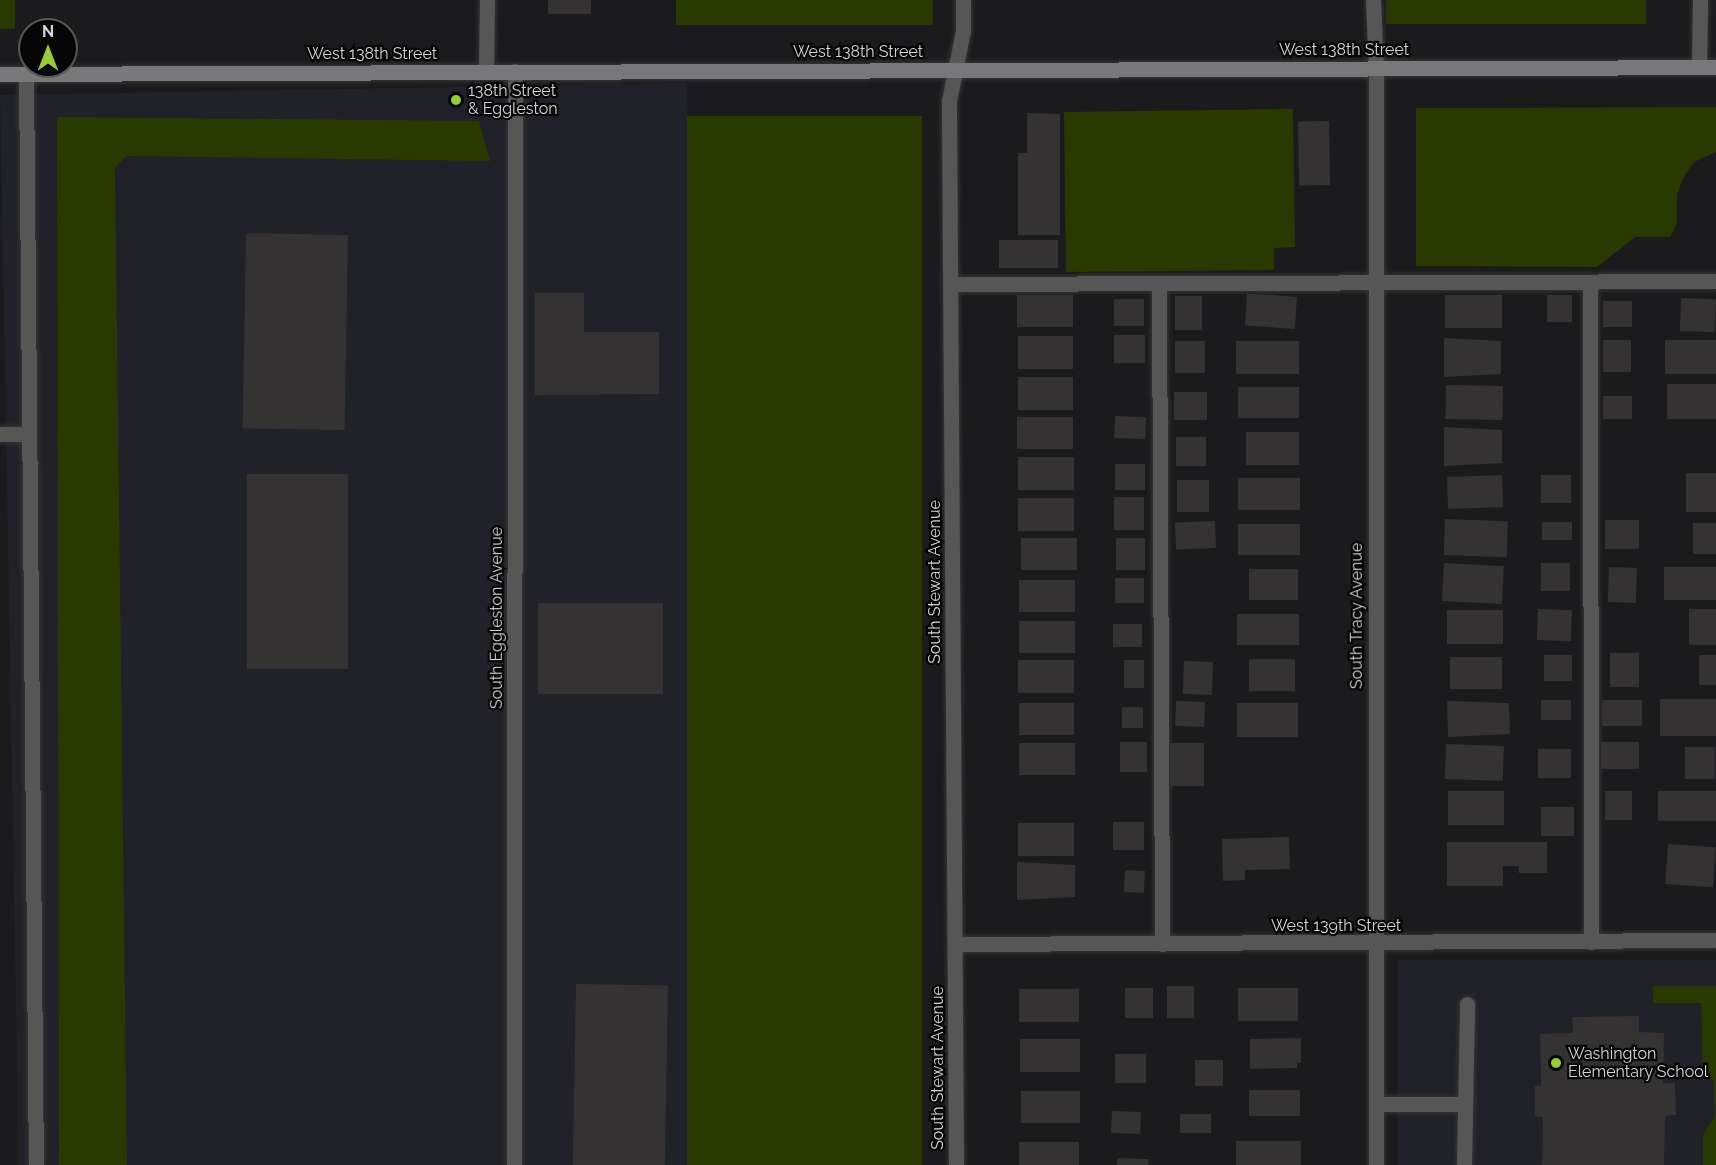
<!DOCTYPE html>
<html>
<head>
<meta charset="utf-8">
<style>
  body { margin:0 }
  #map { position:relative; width:1716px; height:1165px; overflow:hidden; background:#1b1b1d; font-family:Raleway,sans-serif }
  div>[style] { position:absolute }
  .built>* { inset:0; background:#212129; transform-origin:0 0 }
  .green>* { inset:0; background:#293a00; transform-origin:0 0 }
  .building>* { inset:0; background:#353233; transform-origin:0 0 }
  .roads { filter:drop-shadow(0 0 2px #353537) drop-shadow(0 0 2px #353537) }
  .lane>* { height:15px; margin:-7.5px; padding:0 7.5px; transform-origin:7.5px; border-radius:7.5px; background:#565657 }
  .street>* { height:15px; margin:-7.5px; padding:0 7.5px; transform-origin:7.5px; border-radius:7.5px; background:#565657 }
  .secondary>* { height:15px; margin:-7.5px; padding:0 7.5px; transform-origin:7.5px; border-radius:7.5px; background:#787779 }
  .dots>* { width:16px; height:16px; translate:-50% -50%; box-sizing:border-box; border:3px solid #060607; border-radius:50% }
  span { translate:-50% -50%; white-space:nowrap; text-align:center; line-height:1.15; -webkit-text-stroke:4.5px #060607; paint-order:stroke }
  .street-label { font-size:16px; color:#d5d5d7 }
  .poi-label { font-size:16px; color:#d5d5d7 }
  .left { translate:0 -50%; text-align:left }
  .north { position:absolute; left:18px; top:18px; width:60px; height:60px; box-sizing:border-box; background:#060607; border:2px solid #59595a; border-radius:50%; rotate:0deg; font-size:16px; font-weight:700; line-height:24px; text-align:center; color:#d5d5d7 }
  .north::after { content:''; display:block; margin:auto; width:21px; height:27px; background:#97cc39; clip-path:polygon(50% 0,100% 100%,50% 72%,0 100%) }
</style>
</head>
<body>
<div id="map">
  <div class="built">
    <div style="left:687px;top:83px;width:1082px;height:687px;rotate:89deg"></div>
    <div style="left:1716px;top:960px;width:205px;height:318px;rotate:90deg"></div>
  </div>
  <div class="green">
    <div style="left:0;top:0;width:15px;height:29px"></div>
    <div style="left:676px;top:0;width:257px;height:25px"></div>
    <div style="left:1386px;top:0;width:260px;height:24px"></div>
    <div style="clip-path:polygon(1716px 107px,1716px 152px,1694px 162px,1683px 178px,1677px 195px,1677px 223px,1670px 237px,1635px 237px,1597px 267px,1416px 266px,1416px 108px)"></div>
    <div style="clip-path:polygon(1293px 109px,1295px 247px,1274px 248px,1274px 270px,1066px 272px,1064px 112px)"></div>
    <div style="left:922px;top:116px;width:1049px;height:235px;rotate:90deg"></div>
    <div style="clip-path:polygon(57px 117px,479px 121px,490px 161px,126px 156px,115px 168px,127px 1165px,59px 1165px)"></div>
    <div style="clip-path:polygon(1653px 986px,1716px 986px,1716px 1165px,1703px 1165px,1703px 1135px,1715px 1116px,1713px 1081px,1703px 1069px,1701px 1003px,1653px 1003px)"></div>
  </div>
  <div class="building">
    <div style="left:548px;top:0;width:43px;height:14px"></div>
    <div style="clip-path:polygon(1027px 113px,1060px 114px,1060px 235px,1018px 235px,1018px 153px,1027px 153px)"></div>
    <div style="left:1329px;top:121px;width:64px;height:31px;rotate:89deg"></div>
    <div style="left:348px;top:235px;width:195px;height:102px;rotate:91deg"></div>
    <div style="left:999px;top:240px;width:59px;height:28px"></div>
    <div style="clip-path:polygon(535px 293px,584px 293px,584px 332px,659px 332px,659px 394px,535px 395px)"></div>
    <div style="left:1017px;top:295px;width:56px;height:32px"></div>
    <div style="left:1445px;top:295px;width:57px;height:33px"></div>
    <div style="left:1547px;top:295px;width:25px;height:27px"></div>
    <div style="left:1175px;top:296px;width:27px;height:34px"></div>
    <div style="left:1297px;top:297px;width:32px;height:50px;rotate:94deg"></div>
    <div style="left:1681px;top:298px;width:35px;height:33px;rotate:2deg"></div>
    <div style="left:1114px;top:299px;width:30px;height:27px"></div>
    <div style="left:1603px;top:301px;width:29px;height:26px"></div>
    <div style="left:1114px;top:335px;width:31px;height:28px"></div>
    <div style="left:1018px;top:336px;width:55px;height:33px"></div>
    <div style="clip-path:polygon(1444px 338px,1501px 341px,1501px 374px,1444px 377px)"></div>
    <div style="left:1603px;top:340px;width:28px;height:32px"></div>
    <div style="left:1665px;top:340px;width:51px;height:34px"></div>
    <div style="left:1175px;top:341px;width:30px;height:32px"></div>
    <div style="left:1299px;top:341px;width:33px;height:63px;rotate:90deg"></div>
    <div style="left:1018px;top:377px;width:55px;height:33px"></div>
    <div style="left:1667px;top:384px;width:49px;height:35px"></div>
    <div style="left:1446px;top:385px;width:57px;height:34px;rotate:1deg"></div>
    <div style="left:1238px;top:387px;width:61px;height:31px"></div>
    <div style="left:1174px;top:392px;width:33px;height:28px"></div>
    <div style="left:1603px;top:396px;width:29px;height:23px"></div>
    <div style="left:1115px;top:416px;width:31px;height:22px;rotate:2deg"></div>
    <div style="left:1017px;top:417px;width:56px;height:32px"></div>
    <div style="clip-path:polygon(1444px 427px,1502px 430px,1502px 463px,1444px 466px)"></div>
    <div style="left:1246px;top:432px;width:53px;height:33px"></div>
    <div style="left:1176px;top:437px;width:30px;height:29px"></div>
    <div style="left:1074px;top:457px;width:33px;height:56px;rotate:90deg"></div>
    <div style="left:1115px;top:464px;width:30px;height:26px"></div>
    <div style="left:1686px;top:473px;width:30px;height:39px"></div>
    <div style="left:247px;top:474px;width:101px;height:195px"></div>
    <div style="left:1502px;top:475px;width:32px;height:55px;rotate:88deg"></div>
    <div style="left:1541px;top:475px;width:30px;height:28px"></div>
    <div style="left:1300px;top:478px;width:32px;height:62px;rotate:90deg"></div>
    <div style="left:1177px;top:480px;width:32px;height:32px"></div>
    <div style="left:1114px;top:497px;width:30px;height:33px"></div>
    <div style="left:1018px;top:498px;width:56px;height:33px"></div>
    <div style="left:1445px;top:519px;width:63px;height:36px;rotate:2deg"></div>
    <div style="left:1605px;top:520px;width:34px;height:29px"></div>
    <div style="left:1215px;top:521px;width:27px;height:40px;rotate:88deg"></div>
    <div style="left:1542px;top:522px;width:30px;height:18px"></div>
    <div style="left:1693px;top:523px;width:23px;height:31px"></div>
    <div style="left:1238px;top:524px;width:62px;height:31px"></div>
    <div style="left:1021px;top:538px;width:56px;height:32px"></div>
    <div style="left:1116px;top:538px;width:29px;height:32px"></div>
    <div style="left:1444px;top:563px;width:60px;height:38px;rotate:3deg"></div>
    <div style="left:1541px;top:563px;width:29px;height:28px"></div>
    <div style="left:1609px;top:567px;width:28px;height:35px;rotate:2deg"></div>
    <div style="left:1664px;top:567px;width:52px;height:33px"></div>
    <div style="left:1249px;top:569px;width:49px;height:31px"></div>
    <div style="left:1115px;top:578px;width:29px;height:25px"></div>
    <div style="left:1019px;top:580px;width:56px;height:32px"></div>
    <div style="left:663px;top:603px;width:91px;height:125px;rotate:90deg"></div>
    <div style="left:1538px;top:609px;width:34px;height:31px;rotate:2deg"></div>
    <div style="left:1689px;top:609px;width:27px;height:36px"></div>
    <div style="left:1447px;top:610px;width:56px;height:34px"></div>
    <div style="left:1237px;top:614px;width:62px;height:31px"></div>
    <div style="left:1019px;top:621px;width:56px;height:32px"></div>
    <div style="left:1113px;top:624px;width:29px;height:23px"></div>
    <div style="left:1639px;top:653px;width:34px;height:29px;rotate:90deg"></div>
    <div style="left:1544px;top:655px;width:28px;height:26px"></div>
    <div style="left:1699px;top:655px;width:17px;height:30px"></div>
    <div style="left:1450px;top:657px;width:52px;height:32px"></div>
    <div style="left:1249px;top:659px;width:46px;height:32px"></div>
    <div style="left:1074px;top:660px;width:33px;height:56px;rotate:90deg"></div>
    <div style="left:1124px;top:660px;width:20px;height:28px"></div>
    <div style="left:1184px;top:661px;width:29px;height:33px;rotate:2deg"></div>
    <div style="left:1660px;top:699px;width:56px;height:37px"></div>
    <div style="left:1571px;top:700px;width:20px;height:30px;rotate:90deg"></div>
    <div style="left:1602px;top:700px;width:40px;height:26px"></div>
    <div style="left:1176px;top:701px;width:29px;height:25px;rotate:2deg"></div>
    <div style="clip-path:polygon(1447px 701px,1509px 703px,1510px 734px,1448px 737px)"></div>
    <div style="left:1019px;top:703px;width:55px;height:32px"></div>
    <div style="left:1237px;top:703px;width:61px;height:34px"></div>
    <div style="left:1122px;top:707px;width:21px;height:21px"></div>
    <div style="left:1120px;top:742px;width:27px;height:30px"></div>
    <div style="left:1601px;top:742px;width:38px;height:27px"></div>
    <div style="left:1019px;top:743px;width:56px;height:32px"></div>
    <div style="left:1170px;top:743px;width:34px;height:43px"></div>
    <div style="left:1446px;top:744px;width:58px;height:35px;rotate:2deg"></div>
    <div style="left:1685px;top:747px;width:30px;height:32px"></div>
    <div style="left:1538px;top:749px;width:33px;height:29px"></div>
    <div style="left:1448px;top:791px;width:56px;height:34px"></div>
    <div style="left:1605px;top:791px;width:27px;height:29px"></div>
    <div style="left:1658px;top:791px;width:58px;height:30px"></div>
    <div style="left:1574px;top:807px;width:29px;height:33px;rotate:90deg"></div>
    <div style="left:1113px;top:822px;width:31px;height:28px"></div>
    <div style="left:1018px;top:823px;width:56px;height:33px"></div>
    <div style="clip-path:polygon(1289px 837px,1290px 869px,1245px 870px,1245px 880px,1223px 881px,1222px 839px)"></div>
    <div style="clip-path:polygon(1447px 842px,1547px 842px,1547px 873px,1519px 873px,1519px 866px,1503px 866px,1503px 886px,1447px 886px)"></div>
    <div style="left:1668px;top:844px;width:48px;height:40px;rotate:4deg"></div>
    <div style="clip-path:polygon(1017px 862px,1075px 865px,1075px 897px,1017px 900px)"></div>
    <div style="left:1125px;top:870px;width:20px;height:22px;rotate:3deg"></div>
    <div style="left:576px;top:984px;width:92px;height:181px;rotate:1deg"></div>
    <div style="left:1167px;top:986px;width:27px;height:32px"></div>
    <div style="left:1125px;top:988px;width:28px;height:30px"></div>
    <div style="left:1298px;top:988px;width:33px;height:60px;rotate:90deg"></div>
    <div style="left:1019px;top:989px;width:60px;height:33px"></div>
    <div style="clip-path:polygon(1639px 1016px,1639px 1032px,1664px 1033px,1663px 1083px,1675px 1083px,1676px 1115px,1665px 1116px,1664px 1165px,1542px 1165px,1543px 1117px,1535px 1116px,1535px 1086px,1541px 1086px,1540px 1034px,1573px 1033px,1572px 1017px)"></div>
    <div style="clip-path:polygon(1301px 1038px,1301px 1063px,1297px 1063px,1297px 1068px,1250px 1069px,1250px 1039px)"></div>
    <div style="left:1020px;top:1039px;width:60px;height:33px"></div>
    <div style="left:1115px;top:1054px;width:31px;height:29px"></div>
    <div style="left:1195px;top:1060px;width:28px;height:26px"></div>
    <div style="left:1249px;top:1090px;width:51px;height:26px"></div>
    <div style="left:1021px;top:1091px;width:59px;height:32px"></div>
    <div style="left:1112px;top:1111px;width:29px;height:22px;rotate:2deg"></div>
    <div style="left:1180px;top:1114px;width:31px;height:19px"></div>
    <div style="left:1236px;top:1141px;width:65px;height:24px"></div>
    <div style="left:1019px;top:1142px;width:60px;height:23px"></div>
    <div style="clip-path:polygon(1117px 1158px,1149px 1159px,1148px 1165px,1117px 1165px)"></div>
  </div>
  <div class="roads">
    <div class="lane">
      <div style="left:1373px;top:0;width:68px;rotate:87.5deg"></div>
      <div style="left:1699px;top:67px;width:67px;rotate:-89.1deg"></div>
      <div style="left:26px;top:73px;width:1092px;rotate:89.48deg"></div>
      <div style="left:1590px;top:282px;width:660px;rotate:89.91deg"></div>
      <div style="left:1159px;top:283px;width:661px;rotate:89.74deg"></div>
      <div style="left:950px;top:284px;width:766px;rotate:-0.22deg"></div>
      <div style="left:0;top:434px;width:29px"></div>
      <div style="left:1376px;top:1104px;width:88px"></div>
      <div style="left:514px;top:1165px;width:1094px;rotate:-89.95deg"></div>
      <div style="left:1464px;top:1165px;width:161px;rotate:-88.9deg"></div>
    </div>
    <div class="street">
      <div style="left:1376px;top:68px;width:1097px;rotate:90deg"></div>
      <div style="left:486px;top:71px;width:71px;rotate:-89.2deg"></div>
      <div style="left:956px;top:944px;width:760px;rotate:-0.3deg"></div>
      <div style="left:956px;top:1165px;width:1064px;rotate:-90.38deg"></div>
      <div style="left:949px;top:101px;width:71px;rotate:-78.7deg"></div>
      <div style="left:963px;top:31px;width:31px;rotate:-90deg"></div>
    </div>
    <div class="secondary">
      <div style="left:0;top:74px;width:1716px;rotate:-0.23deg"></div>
    </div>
  </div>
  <div class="dots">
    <div style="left:456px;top:100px;background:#97cc39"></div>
    <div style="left:1556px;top:1063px;background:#97cc39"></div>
  </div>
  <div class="street-label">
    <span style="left:1344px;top:50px">West 138th Street</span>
    <span style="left:858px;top:52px">West 138th Street</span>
    <span style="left:372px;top:54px">West 138th Street</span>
    <span style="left:935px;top:582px;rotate:-90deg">South Stewart Avenue</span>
    <span style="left:1357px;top:616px;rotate:-90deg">South Tracy Avenue</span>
    <span style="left:497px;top:618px;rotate:-90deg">South Eggleston Avenue</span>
    <span style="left:1336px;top:926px">West 139th Street</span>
    <span style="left:938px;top:1068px;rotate:-90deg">South Stewart Avenue</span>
  </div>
  <div class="poi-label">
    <span class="left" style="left:468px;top:100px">138th Street<br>&amp; Eggleston</span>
    <span class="left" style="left:1568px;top:1063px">Washington<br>Elementary School</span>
  </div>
  <div class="north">N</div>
</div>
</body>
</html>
